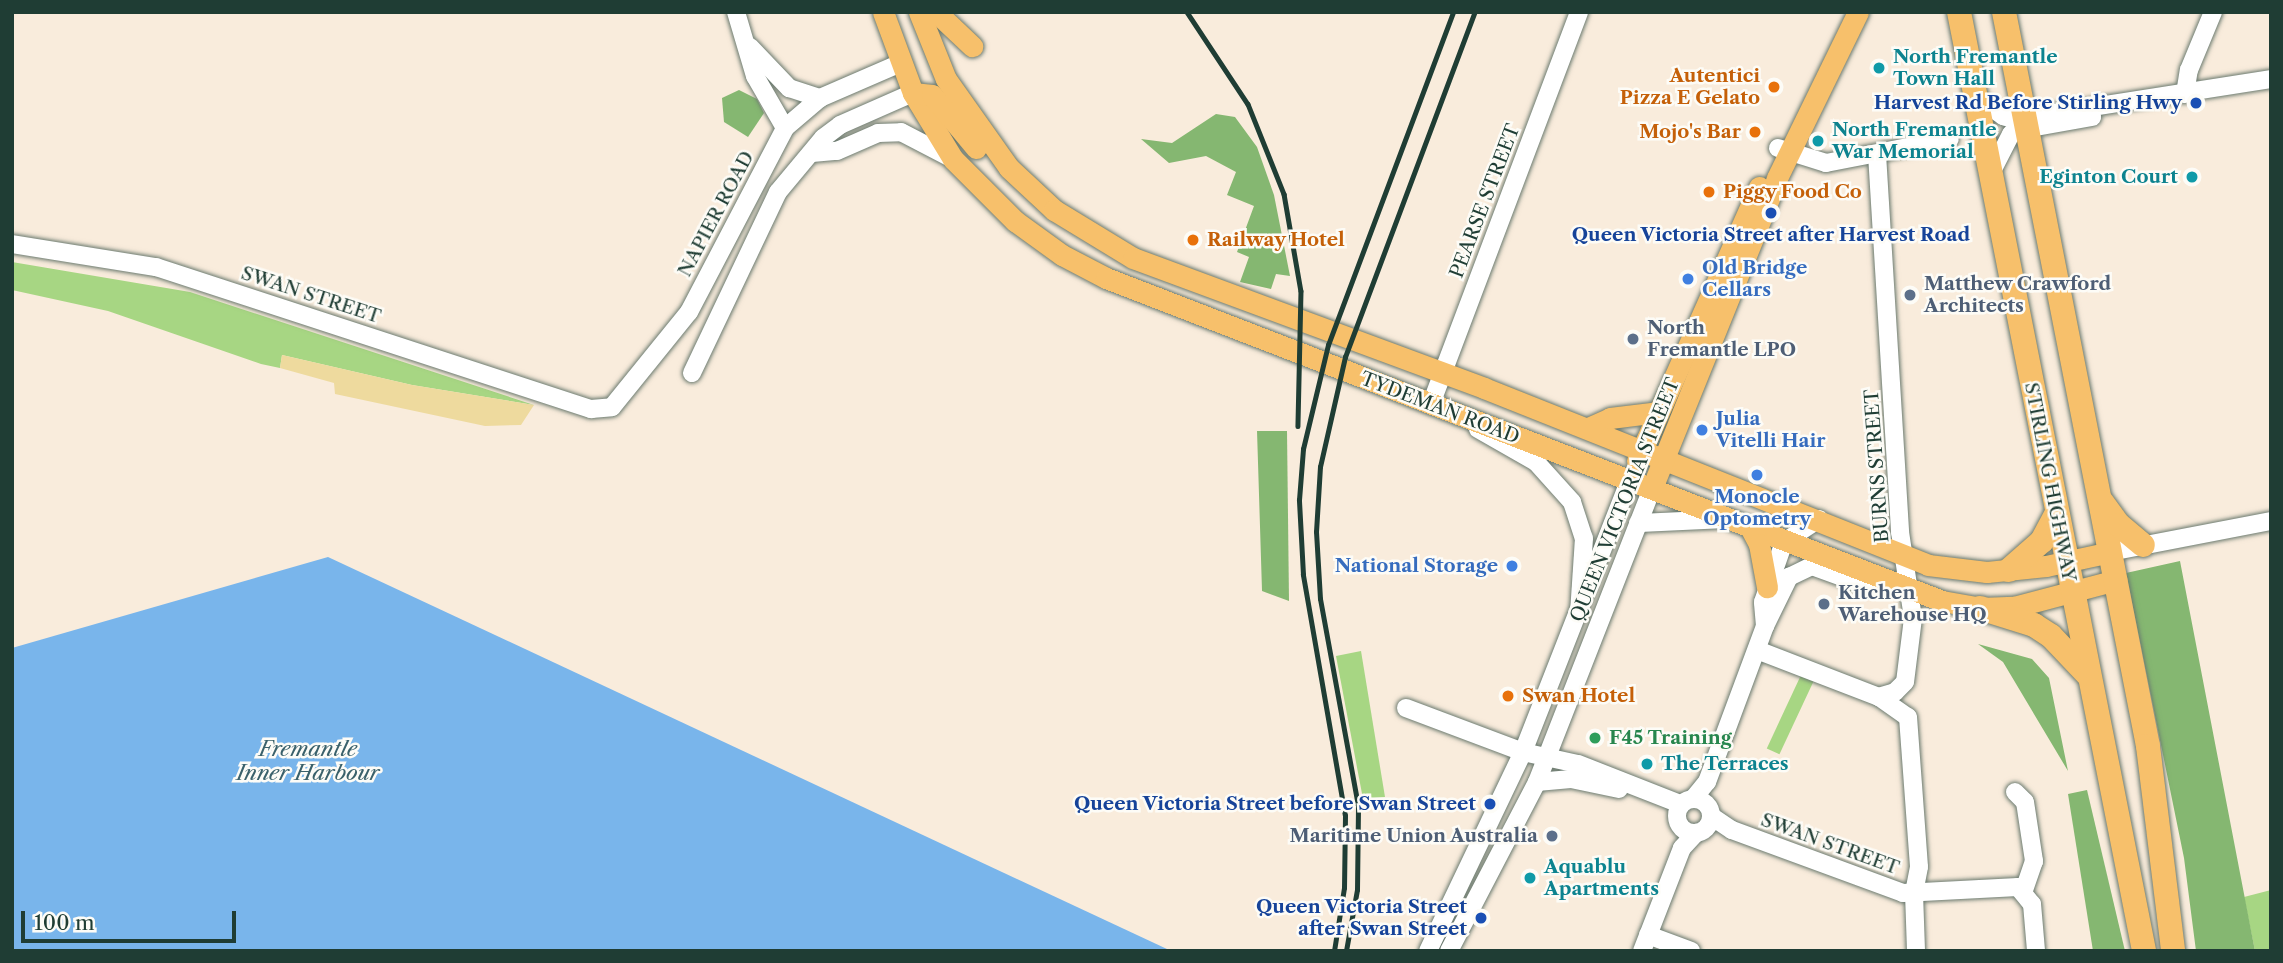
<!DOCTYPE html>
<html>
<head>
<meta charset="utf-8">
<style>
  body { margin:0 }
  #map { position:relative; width:2283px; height:963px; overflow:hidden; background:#f9ecdc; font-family:"Libre Caslon Text",serif }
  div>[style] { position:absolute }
  .green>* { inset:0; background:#a7d683; transform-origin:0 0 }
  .forest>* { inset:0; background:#85b771 }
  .sand>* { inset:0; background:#eeda9e }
  .water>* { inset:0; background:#79b5eb }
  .roads { filter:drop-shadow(0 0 2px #6b7a6f) drop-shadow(0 0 2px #6b7a6f) }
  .minor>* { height:18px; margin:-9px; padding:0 9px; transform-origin:9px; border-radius:9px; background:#fff }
  .minor>.ring { margin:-9px; padding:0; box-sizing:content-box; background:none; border:18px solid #fff; border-radius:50% }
  .major>* { height:21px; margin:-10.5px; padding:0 10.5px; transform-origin:10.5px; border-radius:10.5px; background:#f7c06b }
  .highway>* { height:24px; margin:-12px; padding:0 12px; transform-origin:12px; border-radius:12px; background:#f7c06b }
  .rail>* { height:4.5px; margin:-2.25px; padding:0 2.25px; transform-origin:2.25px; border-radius:2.25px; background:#1f3d34 }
  .dots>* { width:19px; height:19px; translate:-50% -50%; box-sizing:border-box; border:4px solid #fdfcf7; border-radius:50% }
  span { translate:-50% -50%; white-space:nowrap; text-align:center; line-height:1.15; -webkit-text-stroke:5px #fdfcf7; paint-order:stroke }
  .culture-label { font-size:19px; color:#0d838f; font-weight:700 }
  .left { translate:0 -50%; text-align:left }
  .right { translate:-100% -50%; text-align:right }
  .food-label { font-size:19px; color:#c56008; font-weight:700 }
  .transit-label { font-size:19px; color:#164399; font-weight:700 }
  .street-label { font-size:19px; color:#1f3d34 }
  .shop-label { font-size:19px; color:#366cbe; font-weight:700 }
  .service-label { font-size:19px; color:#4e5e75; font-weight:700 }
  .leisure-label { font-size:19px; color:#27864d; font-weight:700 }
  .water-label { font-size:21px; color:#3a616b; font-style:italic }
  .frame { position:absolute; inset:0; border:14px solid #1f3d34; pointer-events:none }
  .scale { position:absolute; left:21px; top:911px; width:215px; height:32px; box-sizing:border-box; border:4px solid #1f3d34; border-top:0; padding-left:9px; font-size:21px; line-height:24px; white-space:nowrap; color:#1f3d34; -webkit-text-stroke:5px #fdfcf7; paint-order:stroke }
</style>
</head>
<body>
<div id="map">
  <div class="green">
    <div style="clip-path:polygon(12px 262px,190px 292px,534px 405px,412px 385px,282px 355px,280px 368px,261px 364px,108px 311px,12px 290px)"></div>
    <div style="clip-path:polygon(1361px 651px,1385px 797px,1363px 799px,1336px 656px)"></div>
    <div style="left:1801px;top:675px;width:14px;height:81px;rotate:25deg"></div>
    <div style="clip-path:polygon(2271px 890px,2271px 951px,2255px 951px,2244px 897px)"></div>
  </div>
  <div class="forest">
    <div style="clip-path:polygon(739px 90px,757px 99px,764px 113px,748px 137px,724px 122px,722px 98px)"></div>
    <div style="clip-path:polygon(1216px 114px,1235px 117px,1257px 147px,1274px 195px,1290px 276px,1276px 274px,1271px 289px,1240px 282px,1249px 257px,1237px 252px,1254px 206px,1227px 195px,1236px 172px,1206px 156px,1169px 163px,1141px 139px,1172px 143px)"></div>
    <div style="clip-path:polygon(1257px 431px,1287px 431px,1289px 601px,1262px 591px)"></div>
    <div style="clip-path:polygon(2180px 561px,2255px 951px,2196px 951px,2184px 858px,2126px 573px)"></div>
    <div style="clip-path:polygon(1978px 644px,2032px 659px,2049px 678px,2068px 771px,2003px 662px)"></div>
    <div style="clip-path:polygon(2087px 790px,2125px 951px,2093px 951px,2068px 794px)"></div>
  </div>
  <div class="sand">
    <div style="clip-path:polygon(282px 355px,412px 385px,534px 405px,521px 425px,485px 426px,335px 394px,334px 383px,280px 368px)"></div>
  </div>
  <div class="water">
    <div style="clip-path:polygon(328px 557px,1167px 949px,1166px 951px,12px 951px,12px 648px)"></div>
  </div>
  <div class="roads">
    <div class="minor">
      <div style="left:736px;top:12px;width:67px;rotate:73.5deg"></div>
      <div style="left:755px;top:76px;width:60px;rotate:60deg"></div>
      <div style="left:750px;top:47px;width:57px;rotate:46.4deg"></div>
      <div style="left:789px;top:88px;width:33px;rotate:18deg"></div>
      <div style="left:2185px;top:94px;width:24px;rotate:-81deg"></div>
      <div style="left:2189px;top:70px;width:63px;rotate:-67.5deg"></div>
      <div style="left:1973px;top:95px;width:37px;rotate:35deg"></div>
      <div style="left:2003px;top:116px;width:35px;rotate:18deg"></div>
      <div style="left:2036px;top:127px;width:57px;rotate:-10.1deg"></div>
      <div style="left:1778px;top:148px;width:50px;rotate:17.4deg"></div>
      <div style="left:1826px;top:163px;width:126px;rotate:-11deg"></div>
      <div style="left:812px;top:153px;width:25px;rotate:-5deg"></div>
      <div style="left:837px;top:151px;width:45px;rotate:-23.7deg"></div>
      <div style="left:878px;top:133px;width:23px;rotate:-2deg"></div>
      <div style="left:901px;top:132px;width:59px;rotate:27.4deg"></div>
      <div style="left:1877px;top:154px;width:379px;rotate:86.5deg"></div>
      <div style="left:1900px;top:532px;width:87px;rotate:81.4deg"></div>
      <div style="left:1913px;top:618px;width:64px;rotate:97.1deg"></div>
      <div style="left:1905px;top:682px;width:14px;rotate:135deg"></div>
      <div style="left:1895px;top:692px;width:17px;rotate:163deg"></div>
      <div style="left:1989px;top:177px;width:48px;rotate:-62.9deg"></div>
      <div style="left:2011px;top:134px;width:30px;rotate:-37deg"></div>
      <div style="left:2035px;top:116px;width:239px;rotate:-8.9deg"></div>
      <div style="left:12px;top:244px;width:146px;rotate:9.1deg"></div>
      <div style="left:156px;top:267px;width:458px;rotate:18.1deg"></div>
      <div style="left:591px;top:409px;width:21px;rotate:-5deg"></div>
      <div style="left:612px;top:407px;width:122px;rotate:-51deg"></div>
      <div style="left:689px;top:312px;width:208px;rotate:-62.4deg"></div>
      <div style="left:785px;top:128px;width:46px;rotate:-40.6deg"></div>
      <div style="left:820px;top:98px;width:88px;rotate:-23.4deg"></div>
      <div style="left:692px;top:373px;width:200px;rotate:-64.6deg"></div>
      <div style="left:778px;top:192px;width:70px;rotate:-50.2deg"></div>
      <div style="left:823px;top:138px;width:21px;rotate:-37deg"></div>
      <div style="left:840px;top:125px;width:80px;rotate:-23.7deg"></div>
      <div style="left:1441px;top:409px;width:11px;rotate:-153deg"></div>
      <div style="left:1431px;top:404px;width:419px;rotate:-69.3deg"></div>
      <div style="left:1478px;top:429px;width:67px;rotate:29.6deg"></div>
      <div style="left:1536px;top:462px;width:54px;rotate:48deg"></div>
      <div style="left:1572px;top:502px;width:38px;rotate:72deg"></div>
      <div style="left:1584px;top:538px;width:75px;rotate:93.8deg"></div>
      <div style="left:1638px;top:523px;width:89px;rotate:-2.6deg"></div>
      <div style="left:2110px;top:552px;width:164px;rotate:-10.9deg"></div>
      <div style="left:1765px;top:626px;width:24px;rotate:-95deg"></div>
      <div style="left:1763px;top:602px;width:64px;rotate:-70.7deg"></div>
      <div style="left:1784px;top:542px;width:42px;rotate:-33.3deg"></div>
      <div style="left:1757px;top:650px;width:131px;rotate:21.1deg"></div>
      <div style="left:1879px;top:697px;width:35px;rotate:35deg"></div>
      <div style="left:1908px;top:717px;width:150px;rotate:85.8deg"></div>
      <div style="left:1919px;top:867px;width:26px;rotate:101deg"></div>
      <div style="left:1914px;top:893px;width:58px;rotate:88deg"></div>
      <div style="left:1406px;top:708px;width:125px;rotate:20.6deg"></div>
      <div style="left:1523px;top:752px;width:56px;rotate:12.3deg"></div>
      <div style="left:1578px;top:764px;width:110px;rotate:21.4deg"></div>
      <div style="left:1537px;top:782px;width:34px;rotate:-5deg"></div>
      <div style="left:1571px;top:779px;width:49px;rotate:11.8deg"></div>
      <div style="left:2015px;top:792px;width:14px;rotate:45deg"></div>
      <div style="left:2025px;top:802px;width:60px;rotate:81.3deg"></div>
      <div style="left:2034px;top:861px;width:31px;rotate:109deg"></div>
      <div class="ring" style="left:1677px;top:799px;width:16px;height:16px"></div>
      <div style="left:1693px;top:799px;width:22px;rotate:-51deg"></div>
      <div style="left:1707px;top:782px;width:166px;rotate:-69.6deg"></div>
      <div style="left:1765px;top:626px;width:55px;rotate:-63.9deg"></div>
      <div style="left:1789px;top:577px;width:25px;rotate:-26deg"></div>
      <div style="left:1812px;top:566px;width:55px;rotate:20.1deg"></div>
      <div style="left:1864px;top:585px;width:20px;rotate:-15deg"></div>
      <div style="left:1711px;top:816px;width:25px;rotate:34deg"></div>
      <div style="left:1732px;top:830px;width:182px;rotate:20.2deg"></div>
      <div style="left:1903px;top:893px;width:115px;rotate:-3deg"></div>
      <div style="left:2018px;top:887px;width:22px;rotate:51deg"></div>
      <div style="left:2032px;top:904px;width:47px;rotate:85.1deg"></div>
      <div style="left:1648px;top:935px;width:46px;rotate:20.4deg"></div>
      <div style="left:1428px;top:951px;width:221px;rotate:-64.5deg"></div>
      <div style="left:1523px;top:752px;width:293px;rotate:-68.6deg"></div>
      <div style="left:1449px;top:951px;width:191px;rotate:-62.5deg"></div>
      <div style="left:1537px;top:782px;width:316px;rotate:-68.6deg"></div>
      <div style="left:1642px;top:951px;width:110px;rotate:-68.8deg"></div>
      <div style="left:1682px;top:848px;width:21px;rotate:-47deg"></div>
    </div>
    <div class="major">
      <div style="left:883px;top:12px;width:86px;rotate:69.7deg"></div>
      <div style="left:913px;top:93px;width:77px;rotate:58.8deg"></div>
      <div style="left:953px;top:159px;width:88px;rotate:45deg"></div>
      <div style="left:1015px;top:221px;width:58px;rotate:35.9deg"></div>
      <div style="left:1062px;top:255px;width:50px;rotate:27.6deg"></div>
      <div style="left:1106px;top:278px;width:896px;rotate:21.12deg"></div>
      <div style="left:1942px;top:601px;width:39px;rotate:10deg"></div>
      <div style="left:1980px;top:608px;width:34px;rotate:-2deg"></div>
      <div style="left:2014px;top:607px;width:106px;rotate:-14.8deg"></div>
      <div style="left:919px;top:12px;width:72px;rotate:68.1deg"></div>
      <div style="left:946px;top:79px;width:109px;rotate:54.7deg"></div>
      <div style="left:1009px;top:168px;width:62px;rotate:43deg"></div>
      <div style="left:1054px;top:210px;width:92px;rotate:31.3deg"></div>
      <div style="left:1133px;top:258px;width:374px;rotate:20.3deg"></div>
      <div style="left:1484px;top:388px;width:478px;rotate:21.7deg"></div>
      <div style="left:1928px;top:565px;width:59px;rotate:6.8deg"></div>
      <div style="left:1987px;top:572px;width:59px;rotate:-5.8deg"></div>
      <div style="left:2046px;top:566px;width:66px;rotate:-12.3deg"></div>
      <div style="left:936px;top:12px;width:50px;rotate:43.4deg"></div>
      <div style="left:913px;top:93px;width:19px;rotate:6deg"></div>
      <div style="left:932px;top:95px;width:69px;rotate:50.3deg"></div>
      <div style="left:1588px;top:428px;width:24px;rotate:-24deg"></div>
      <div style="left:1610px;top:418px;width:48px;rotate:-7.1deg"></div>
      <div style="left:1637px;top:461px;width:300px;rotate:-66deg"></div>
      <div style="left:1652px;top:488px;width:334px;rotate:-68deg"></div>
      <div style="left:1777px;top:178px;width:185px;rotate:-64deg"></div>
      <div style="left:1751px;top:529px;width:17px;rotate:62deg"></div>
      <div style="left:1759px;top:544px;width:44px;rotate:79.5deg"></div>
    </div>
    <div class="highway">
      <div style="left:1959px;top:12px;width:957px;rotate:78.85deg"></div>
      <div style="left:2004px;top:12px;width:748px;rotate:78.9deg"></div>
      <div style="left:2148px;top:746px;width:207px;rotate:83deg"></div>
      <div style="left:2102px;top:502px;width:29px;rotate:54deg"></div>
      <div style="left:2119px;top:525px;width:31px;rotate:40deg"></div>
      <div style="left:2009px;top:570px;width:44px;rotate:-41.3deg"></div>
      <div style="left:2042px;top:541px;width:32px;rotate:-62deg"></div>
      <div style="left:1980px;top:608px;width:57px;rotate:17.5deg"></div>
      <div style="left:2034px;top:625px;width:20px;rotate:33deg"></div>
      <div style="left:2051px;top:636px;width:52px;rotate:46.5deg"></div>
    </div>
  </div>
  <div class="rail">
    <div style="left:1187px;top:12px;width:110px;rotate:56.5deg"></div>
    <div style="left:1248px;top:104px;width:97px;rotate:68.2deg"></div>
    <div style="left:1284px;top:194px;width:98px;rotate:80.1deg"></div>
    <div style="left:1301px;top:291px;width:135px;rotate:91.3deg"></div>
    <div style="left:1334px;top:951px;width:64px;rotate:-81deg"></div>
    <div style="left:1344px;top:888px;width:72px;rotate:-89.2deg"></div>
    <div style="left:1345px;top:816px;width:245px;rotate:-99.9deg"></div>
    <div style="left:1303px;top:575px;width:75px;rotate:-93.1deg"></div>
    <div style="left:1299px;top:500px;width:51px;rotate:-85.5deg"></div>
    <div style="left:1303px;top:449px;width:107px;rotate:-76.5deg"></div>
    <div style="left:1328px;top:345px;width:356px;rotate:-69.4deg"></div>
    <div style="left:1346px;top:951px;width:62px;rotate:-79.8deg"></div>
    <div style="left:1357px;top:890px;width:84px;rotate:-89.3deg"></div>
    <div style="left:1358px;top:806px;width:210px;rotate:-100.4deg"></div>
    <div style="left:1320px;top:599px;width:67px;rotate:-93.4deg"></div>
    <div style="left:1316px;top:532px;width:65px;rotate:-86.5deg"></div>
    <div style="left:1320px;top:467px;width:113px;rotate:-77.2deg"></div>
    <div style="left:1345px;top:357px;width:369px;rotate:-69.4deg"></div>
  </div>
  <div class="dots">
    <div style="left:1879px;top:68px;background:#0f9aa8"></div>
    <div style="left:1774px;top:87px;background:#e8710a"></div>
    <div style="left:2196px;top:103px;background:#1a4fb4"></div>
    <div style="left:1755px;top:132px;background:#e8710a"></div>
    <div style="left:1818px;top:141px;background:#0f9aa8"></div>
    <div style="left:2192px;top:177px;background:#0f9aa8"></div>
    <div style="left:1709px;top:192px;background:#e8710a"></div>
    <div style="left:1771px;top:213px;background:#1a4fb4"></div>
    <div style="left:1193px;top:240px;background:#e8710a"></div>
    <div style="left:1688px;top:279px;background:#3f7fe0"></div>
    <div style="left:1910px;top:295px;background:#5c6f8a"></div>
    <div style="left:1633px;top:339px;background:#5c6f8a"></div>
    <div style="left:1702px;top:430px;background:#3f7fe0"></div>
    <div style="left:1757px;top:475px;background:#3f7fe0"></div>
    <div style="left:1512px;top:566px;background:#3f7fe0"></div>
    <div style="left:1824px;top:604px;background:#5c6f8a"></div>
    <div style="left:1508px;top:696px;background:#e8710a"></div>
    <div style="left:1595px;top:738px;background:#2e9e5b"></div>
    <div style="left:1647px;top:764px;background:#0f9aa8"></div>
    <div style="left:1490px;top:804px;background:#1a4fb4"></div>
    <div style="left:1552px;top:836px;background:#5c6f8a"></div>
    <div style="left:1530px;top:878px;background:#0f9aa8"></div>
    <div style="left:1481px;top:918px;background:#1a4fb4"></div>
  </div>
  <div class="culture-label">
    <span class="left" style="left:1893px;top:68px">North Fremantle<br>Town Hall</span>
    <span class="left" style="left:1832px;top:141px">North Fremantle<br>War Memorial</span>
    <span class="right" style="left:2178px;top:177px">Eginton Court</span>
    <span class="left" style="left:1661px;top:764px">The Terraces</span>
    <span class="left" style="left:1544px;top:878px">Aquablu<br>Apartments</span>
  </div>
  <div class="food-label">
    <span class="right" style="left:1760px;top:87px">Autentici<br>Pizza E Gelato</span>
    <span class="right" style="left:1741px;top:132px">Mojo's Bar</span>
    <span class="left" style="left:1723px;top:192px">Piggy Food Co</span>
    <span class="left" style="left:1207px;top:240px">Railway Hotel</span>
    <span class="left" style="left:1522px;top:696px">Swan Hotel</span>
  </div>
  <div class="transit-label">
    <span class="right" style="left:2182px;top:103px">Harvest Rd Before Stirling Hwy</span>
    <span style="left:1771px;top:235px">Queen Victoria Street after Harvest Road</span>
    <span class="right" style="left:1476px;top:804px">Queen Victoria Street before Swan Street</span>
    <span class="right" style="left:1467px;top:918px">Queen Victoria Street<br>after Swan Street</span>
  </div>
  <div class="street-label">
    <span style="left:1485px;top:201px;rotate:-69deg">PEARSE STREET</span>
    <span style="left:716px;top:214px;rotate:-62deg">NAPIER ROAD</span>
    <span style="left:311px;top:295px;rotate:18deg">SWAN STREET</span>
    <span style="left:1440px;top:408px;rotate:21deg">TYDEMAN ROAD</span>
    <span style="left:1877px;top:466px;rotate:-94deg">BURNS STREET</span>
    <span style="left:2050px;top:482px;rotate:79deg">STIRLING HIGHWAY</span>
    <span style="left:1625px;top:500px;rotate:-68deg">QUEEN VICTORIA STREET</span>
    <span style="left:1830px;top:844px;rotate:20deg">SWAN STREET</span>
  </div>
  <div class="shop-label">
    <span class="left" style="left:1702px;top:279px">Old Bridge<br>Cellars</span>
    <span class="left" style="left:1716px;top:430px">Julia<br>Vitelli Hair</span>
    <span style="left:1757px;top:508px">Monocle<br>Optometry</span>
    <span class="right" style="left:1498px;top:566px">National Storage</span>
  </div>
  <div class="service-label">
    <span class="left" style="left:1924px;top:295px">Matthew Crawford<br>Architects</span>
    <span class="left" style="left:1647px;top:339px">North<br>Fremantle LPO</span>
    <span class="left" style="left:1838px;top:604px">Kitchen<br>Warehouse HQ</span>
    <span class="right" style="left:1538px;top:836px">Maritime Union Australia</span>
  </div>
  <div class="leisure-label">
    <span class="left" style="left:1609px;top:738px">F45 Training</span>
  </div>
  <div class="water-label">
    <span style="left:308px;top:761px">Fremantle<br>Inner Harbour</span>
  </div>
  <div class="frame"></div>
  <div class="scale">100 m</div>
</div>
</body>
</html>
